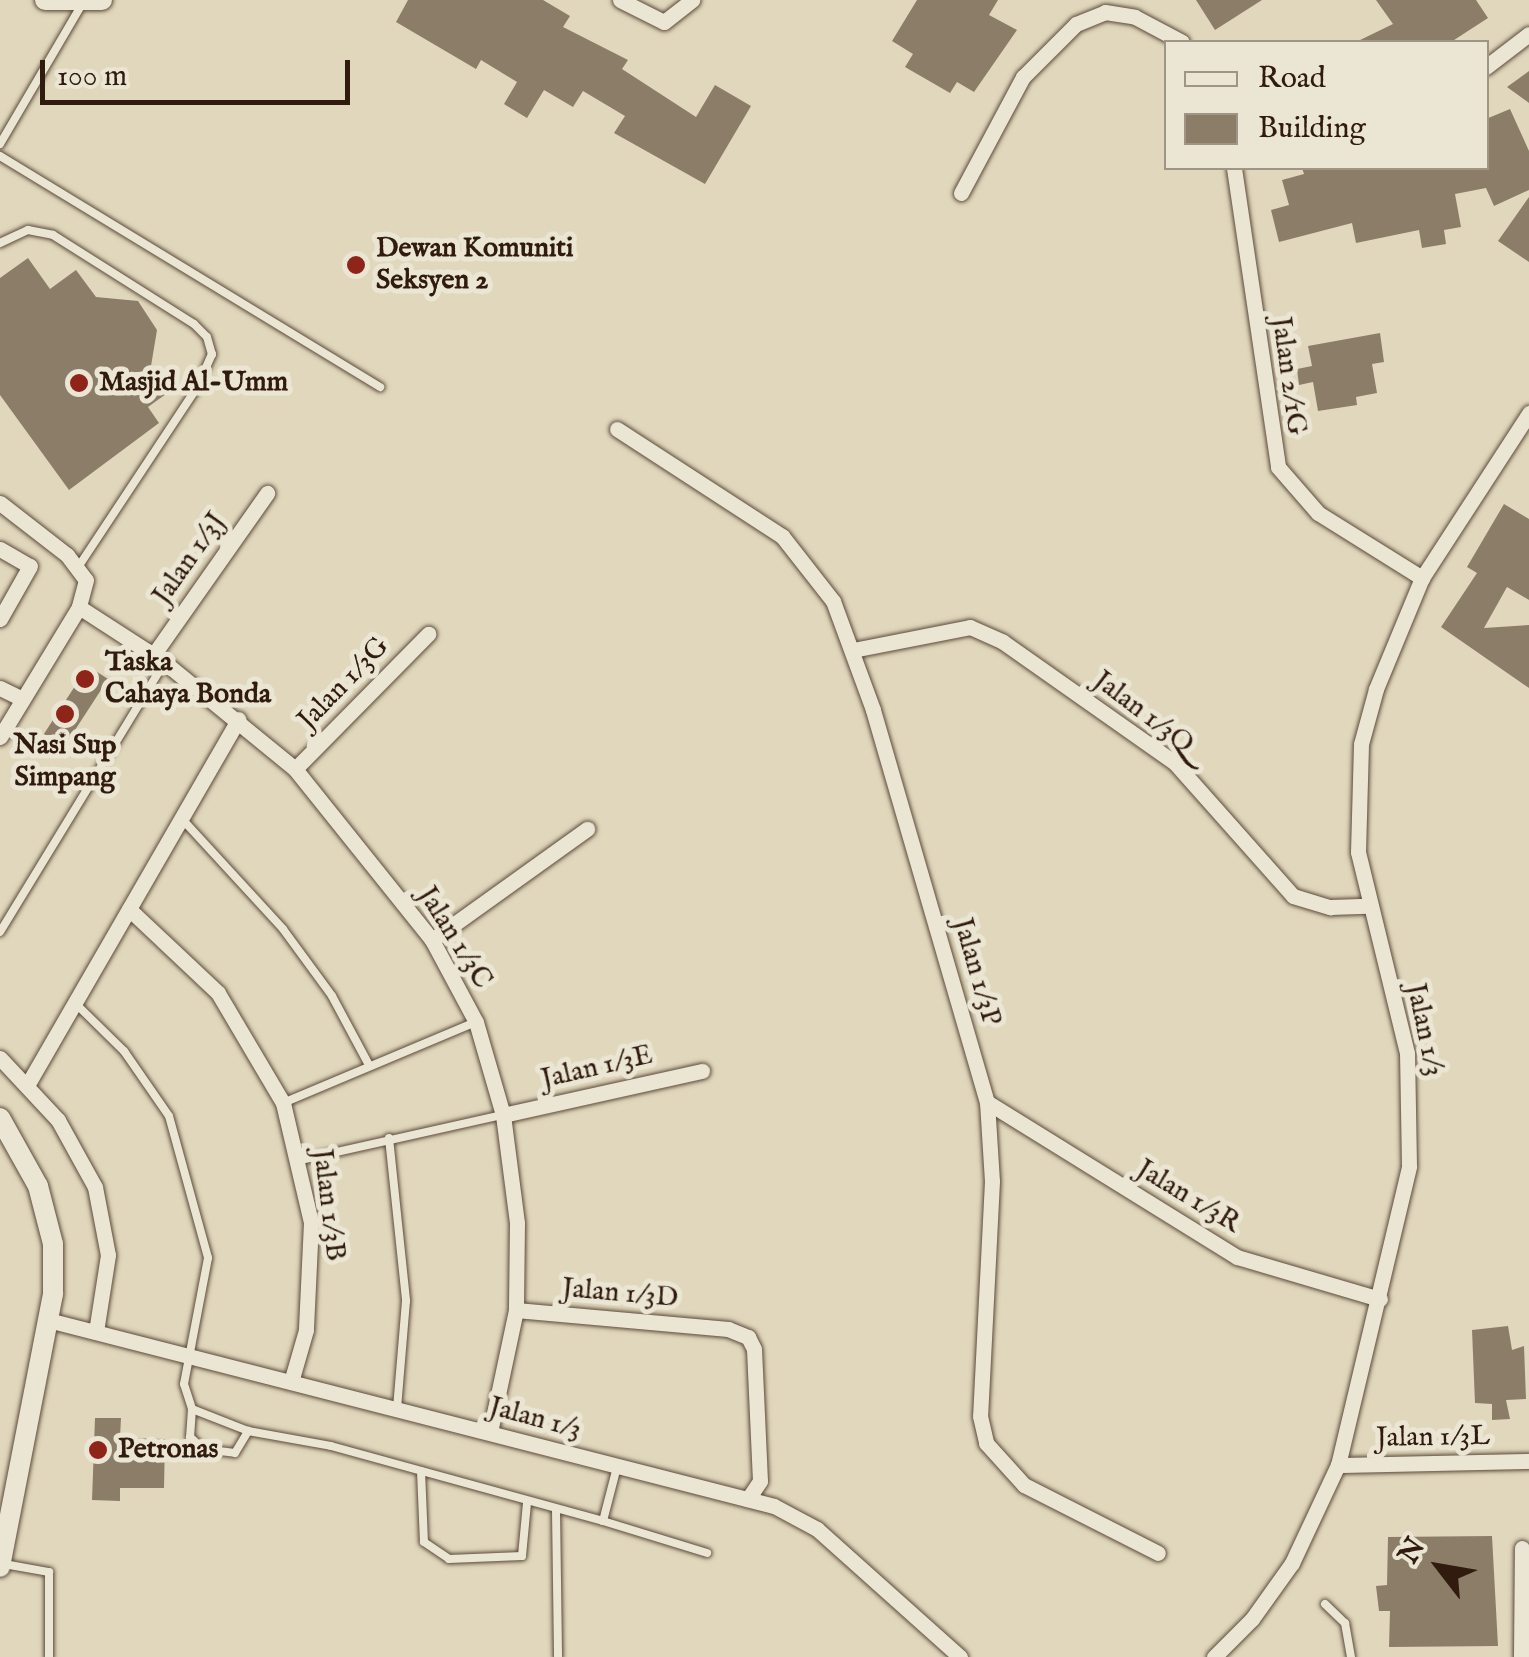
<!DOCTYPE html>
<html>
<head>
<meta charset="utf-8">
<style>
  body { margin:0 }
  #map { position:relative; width:1529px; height:1657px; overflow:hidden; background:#e0d7bc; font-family:"IM FELL English",serif }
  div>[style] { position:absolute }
  .building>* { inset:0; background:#8c7d68; transform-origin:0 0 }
  .roads { filter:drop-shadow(0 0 2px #5c4a3a) drop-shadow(0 0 2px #5c4a3a) }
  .service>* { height:8px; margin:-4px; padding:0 4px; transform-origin:4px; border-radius:4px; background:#ebe5d3 }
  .minor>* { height:15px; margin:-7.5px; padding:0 7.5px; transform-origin:7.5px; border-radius:7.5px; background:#ebe5d3 }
  .tertiary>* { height:20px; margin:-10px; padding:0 10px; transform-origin:10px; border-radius:10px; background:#ebe5d3 }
  .dots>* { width:28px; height:28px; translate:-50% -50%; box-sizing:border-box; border:5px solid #ebe5d3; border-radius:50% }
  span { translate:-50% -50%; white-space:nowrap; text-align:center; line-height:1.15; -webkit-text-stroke:10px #ebe5d3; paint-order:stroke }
  .poi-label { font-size:28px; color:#301b0e; font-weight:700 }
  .left { translate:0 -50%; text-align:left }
  .street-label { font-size:28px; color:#301b0e }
  .legend { position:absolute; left:1164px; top:40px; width:325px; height:130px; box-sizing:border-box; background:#ebe5d3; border:2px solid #a09484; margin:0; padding:12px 18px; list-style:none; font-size:30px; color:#301b0e }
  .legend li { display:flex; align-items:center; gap:20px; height:50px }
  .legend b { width:50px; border:2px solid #a09484 }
  .north { position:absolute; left:1389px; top:1517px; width:100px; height:100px; -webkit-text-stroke:8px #ebe5d3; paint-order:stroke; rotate:301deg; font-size:28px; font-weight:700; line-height:40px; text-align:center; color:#301b0e }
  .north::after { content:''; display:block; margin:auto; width:35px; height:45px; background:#301b0e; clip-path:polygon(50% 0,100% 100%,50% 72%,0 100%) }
  .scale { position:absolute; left:40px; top:60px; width:310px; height:45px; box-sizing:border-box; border:5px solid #301b0e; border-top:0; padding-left:12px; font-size:30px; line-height:35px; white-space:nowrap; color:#301b0e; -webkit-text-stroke:8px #ebe5d3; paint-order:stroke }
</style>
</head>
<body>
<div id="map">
  <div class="building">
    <div style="clip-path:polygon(408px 0,543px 0,570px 16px,563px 27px,628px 60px,622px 69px,696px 117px,715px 85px,751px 106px,705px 184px,614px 133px,625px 116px,583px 91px,573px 107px,544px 90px,527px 118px,504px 104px,517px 82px,481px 60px,476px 69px,396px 22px)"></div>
    <div style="clip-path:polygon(917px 0,998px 0,989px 15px,1017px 30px,974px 92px,957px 82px,950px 93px,905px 67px,913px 54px,892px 41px)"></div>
    <div style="clip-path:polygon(1196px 0,1262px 0,1215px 30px)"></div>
    <div style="clip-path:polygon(1376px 0,1476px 0,1488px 18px,1451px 42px,1356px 42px,1393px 24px)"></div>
    <div style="clip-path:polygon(1529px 71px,1529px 103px,1507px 87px)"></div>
    <div style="clip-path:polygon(1510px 109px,1529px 151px,1529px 190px,1494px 206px,1486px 188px,1455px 194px,1461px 227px,1444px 230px,1446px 244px,1422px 248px,1419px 230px,1356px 243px,1352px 223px,1279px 242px,1271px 210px,1289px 205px,1282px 180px,1304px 174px,1302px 168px,1486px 168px,1486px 119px)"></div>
    <div style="clip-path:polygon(1529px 197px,1529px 262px,1498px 241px)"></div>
    <div style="clip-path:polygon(28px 258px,50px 289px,76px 270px,96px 297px,138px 301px,157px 330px,150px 372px,166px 394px,148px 407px,159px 423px,69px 490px,0 395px,0 278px)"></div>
    <div style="clip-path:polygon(1380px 333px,1384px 362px,1372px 364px,1377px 393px,1356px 397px,1357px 405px,1318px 411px,1313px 382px,1299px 385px,1297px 369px,1312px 366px,1308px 346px)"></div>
    <div style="clip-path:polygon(1504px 504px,1529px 519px,1529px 600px,1507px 587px,1484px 628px,1529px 625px,1529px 688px,1441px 627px,1477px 573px,1467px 567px)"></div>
    <div style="left:88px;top:666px;width:24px;height:81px;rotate:33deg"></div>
    <div style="clip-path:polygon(1508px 1326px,1512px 1350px,1524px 1346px,1526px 1399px,1506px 1400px,1510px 1419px,1492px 1420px,1492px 1404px,1475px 1403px,1472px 1330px)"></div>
    <div style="clip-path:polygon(95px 1418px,121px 1418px,120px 1438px,165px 1439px,164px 1488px,120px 1488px,120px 1501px,92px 1500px)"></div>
    <div style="clip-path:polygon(1492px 1536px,1498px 1646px,1389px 1647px,1390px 1611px,1379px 1611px,1376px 1586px,1387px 1585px,1388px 1537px)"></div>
  </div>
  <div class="roads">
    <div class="service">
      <div style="left:0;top:144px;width:162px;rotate:-59.6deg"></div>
      <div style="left:0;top:156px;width:445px;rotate:31.3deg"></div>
      <div style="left:0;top:243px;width:31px;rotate:-25deg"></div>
      <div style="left:28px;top:230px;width:25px;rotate:11deg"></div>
      <div style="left:53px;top:235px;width:167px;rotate:32.3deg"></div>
      <div style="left:194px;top:324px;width:18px;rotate:45deg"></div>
      <div style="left:207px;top:337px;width:18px;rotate:74deg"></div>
      <div style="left:212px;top:354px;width:35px;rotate:114deg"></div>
      <div style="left:198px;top:386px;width:216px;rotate:123.5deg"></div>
      <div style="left:182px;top:819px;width:149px;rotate:47.4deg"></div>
      <div style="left:283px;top:929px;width:83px;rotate:53.8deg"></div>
      <div style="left:332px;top:996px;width:78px;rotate:61.8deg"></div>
      <div style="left:0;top:932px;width:315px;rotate:-58.6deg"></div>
      <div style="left:75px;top:1003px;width:69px;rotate:44.4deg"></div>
      <div style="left:124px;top:1051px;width:79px;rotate:55.3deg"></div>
      <div style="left:169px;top:1116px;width:147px;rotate:74.6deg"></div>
      <div style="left:208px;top:1258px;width:128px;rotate:100.8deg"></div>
      <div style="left:184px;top:1384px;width:26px;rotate:72deg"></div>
      <div style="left:192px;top:1409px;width:60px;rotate:21.4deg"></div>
      <div style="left:248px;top:1431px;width:84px;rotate:10.2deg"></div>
      <div style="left:331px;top:1446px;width:282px;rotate:15.4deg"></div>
      <div style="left:603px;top:1521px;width:56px;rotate:-75.5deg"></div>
      <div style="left:283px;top:1103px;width:209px;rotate:-22.8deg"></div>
      <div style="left:389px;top:1138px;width:164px;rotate:84deg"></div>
      <div style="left:406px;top:1301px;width:107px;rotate:94.8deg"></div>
      <div style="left:301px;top:1160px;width:206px;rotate:-12.6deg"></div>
      <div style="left:192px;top:1409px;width:28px;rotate:94deg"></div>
      <div style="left:190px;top:1437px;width:18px;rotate:43deg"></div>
      <div style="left:203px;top:1449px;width:32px;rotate:7deg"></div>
      <div style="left:235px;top:1453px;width:26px;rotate:-59deg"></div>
      <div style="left:421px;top:1471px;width:71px;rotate:87.6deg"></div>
      <div style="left:424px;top:1542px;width:30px;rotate:34deg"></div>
      <div style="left:449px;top:1559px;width:73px;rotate:-2.4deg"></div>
      <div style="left:522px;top:1556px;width:53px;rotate:-84.6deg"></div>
      <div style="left:556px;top:1510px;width:147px;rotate:89.2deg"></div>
      <div style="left:603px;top:1521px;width:109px;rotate:17.1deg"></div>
      <div style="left:4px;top:1564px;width:46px;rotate:10.1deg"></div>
      <div style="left:49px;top:1572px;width:85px;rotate:90deg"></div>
      <div style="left:1325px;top:1604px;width:28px;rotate:44deg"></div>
      <div style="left:1345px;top:1623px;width:35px;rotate:80deg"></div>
    </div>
    <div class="minor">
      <div style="left:620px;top:0;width:49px;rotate:26.6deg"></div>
      <div style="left:664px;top:22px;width:36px;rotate:-38deg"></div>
      <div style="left:1486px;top:67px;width:54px;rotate:-37.5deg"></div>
      <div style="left:1234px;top:168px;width:302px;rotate:81.6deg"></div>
      <div style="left:1278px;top:467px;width:61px;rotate:49deg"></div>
      <div style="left:1318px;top:513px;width:123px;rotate:32deg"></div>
      <div style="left:961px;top:193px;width:132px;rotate:-61.9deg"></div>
      <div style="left:1023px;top:77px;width:75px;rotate:-45deg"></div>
      <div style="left:1076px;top:24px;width:31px;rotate:-22deg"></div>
      <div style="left:1105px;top:12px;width:30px;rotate:9deg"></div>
      <div style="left:1135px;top:17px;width:53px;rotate:28deg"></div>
      <div style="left:617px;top:429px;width:197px;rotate:33deg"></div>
      <div style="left:782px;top:536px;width:83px;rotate:51.9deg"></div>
      <div style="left:833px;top:601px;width:116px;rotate:69.8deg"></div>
      <div style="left:873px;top:710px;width:408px;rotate:73.8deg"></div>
      <div style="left:987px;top:1102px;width:79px;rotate:86.4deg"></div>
      <div style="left:992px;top:1181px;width:235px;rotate:92.9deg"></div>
      <div style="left:980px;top:1416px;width:28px;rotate:77deg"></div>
      <div style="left:986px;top:1443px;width:57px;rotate:47.9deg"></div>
      <div style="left:1024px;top:1485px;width:150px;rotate:26.9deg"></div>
      <div style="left:0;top:503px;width:85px;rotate:37.8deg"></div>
      <div style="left:67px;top:555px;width:31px;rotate:53deg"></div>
      <div style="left:86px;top:580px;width:28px;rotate:105deg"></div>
      <div style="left:79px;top:607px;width:152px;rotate:121.3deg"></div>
      <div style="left:0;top:549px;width:34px;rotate:30deg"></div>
      <div style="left:30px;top:566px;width:61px;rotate:119.5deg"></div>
      <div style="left:79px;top:607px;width:101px;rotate:32.9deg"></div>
      <div style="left:164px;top:662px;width:169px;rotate:39.2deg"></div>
      <div style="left:295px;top:769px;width:219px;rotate:51.3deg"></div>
      <div style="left:432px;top:940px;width:93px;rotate:61.8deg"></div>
      <div style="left:476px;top:1022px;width:97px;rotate:73.8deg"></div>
      <div style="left:503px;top:1115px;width:109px;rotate:82.6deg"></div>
      <div style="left:517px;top:1223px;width:87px;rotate:90.7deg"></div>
      <div style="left:516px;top:1310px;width:125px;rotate:102deg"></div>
      <div style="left:853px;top:650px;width:119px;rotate:-11.1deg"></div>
      <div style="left:970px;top:627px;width:36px;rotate:24deg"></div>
      <div style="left:1003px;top:642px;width:210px;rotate:35.1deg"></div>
      <div style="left:1175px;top:763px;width:178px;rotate:48.4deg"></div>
      <div style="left:1293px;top:896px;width:39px;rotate:17deg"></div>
      <div style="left:1330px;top:907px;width:37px;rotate:-2deg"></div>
      <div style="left:154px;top:654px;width:197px;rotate:-54.9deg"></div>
      <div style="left:0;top:688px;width:25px;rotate:26deg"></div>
      <div style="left:295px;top:769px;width:190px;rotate:-45.4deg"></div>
      <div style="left:129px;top:909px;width:122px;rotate:43.3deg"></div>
      <div style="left:218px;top:993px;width:128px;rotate:59.4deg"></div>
      <div style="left:283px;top:1103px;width:122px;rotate:76.8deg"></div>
      <div style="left:311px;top:1222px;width:108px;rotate:92.7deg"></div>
      <div style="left:306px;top:1330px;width:54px;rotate:106.1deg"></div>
      <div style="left:432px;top:940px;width:191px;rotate:-35.6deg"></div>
      <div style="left:0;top:1058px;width:85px;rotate:46.9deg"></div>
      <div style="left:58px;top:1120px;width:77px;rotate:61.1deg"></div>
      <div style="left:95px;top:1187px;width:69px;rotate:79.2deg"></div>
      <div style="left:108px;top:1255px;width:78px;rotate:98.9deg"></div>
      <div style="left:29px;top:1082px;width:419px;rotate:-60deg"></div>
      <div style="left:987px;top:1102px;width:294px;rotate:31.8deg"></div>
      <div style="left:1237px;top:1257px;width:149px;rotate:16.4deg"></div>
      <div style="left:503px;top:1115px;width:204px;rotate:-12.5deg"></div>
      <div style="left:516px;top:1310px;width:213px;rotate:5.1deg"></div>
      <div style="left:728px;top:1329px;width:22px;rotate:22deg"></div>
      <div style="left:748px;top:1337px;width:13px;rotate:63deg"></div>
      <div style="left:754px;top:1349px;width:132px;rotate:87.4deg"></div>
      <div style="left:760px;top:1481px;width:22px;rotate:124deg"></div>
      <div style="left:48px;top:1320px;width:749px;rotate:14.37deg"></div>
      <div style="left:774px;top:1506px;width:49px;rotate:28.1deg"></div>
      <div style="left:817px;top:1529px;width:192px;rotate:41.8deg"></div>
      <div style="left:1338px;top:1465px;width:191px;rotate:-1.2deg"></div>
      <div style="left:1214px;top:1657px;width:54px;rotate:-45deg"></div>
      <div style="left:1252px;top:1619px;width:69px;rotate:-54.5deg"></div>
      <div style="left:1292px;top:1563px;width:108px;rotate:-64.9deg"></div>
      <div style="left:1338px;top:1465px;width:307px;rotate:-76.6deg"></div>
      <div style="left:1409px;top:1166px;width:113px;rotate:-91deg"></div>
      <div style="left:1407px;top:1053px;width:207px;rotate:-103.7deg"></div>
      <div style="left:1358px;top:852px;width:108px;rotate:-88.4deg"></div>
      <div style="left:1361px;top:744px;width:57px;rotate:-74.7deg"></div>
      <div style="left:1376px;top:689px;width:120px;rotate:-67.5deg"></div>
      <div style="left:1422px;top:578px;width:197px;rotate:-57deg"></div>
      <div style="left:1521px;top:1657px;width:109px;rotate:-89.5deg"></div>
    </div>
    <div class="tertiary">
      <div style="left:45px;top:0;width:57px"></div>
      <div style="left:0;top:1118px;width:78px;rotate:60.8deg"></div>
      <div style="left:38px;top:1186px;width:60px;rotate:75.5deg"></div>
      <div style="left:53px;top:1244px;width:50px;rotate:90deg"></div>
      <div style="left:53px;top:1294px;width:278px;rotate:101deg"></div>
    </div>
  </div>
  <div class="dots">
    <div style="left:356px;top:265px;background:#8f2418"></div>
    <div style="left:79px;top:383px;background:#8f2418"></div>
    <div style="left:85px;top:679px;background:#8f2418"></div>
    <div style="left:65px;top:714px;background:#8f2418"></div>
    <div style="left:98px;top:1450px;background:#8f2418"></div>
  </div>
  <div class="poi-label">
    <span class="left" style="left:376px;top:265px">Dewan Komuniti<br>Seksyen 2</span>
    <span class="left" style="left:99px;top:383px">Masjid Al-Umm</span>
    <span class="left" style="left:105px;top:679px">Taska<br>Cahaya Bonda</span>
    <span style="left:65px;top:762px">Nasi Sup<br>Simpang</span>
    <span class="left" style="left:118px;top:1450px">Petronas</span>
  </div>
  <div class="street-label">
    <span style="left:1288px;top:376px;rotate:82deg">Jalan 2/1G</span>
    <span style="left:190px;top:559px;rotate:-55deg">Jalan 1/3J</span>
    <span style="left:344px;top:684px;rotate:-46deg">Jalan 1/3G</span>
    <span style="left:1143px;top:713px;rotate:37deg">Jalan 1/3Q</span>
    <span style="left:454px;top:938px;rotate:58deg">Jalan 1/3C</span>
    <span style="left:976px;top:972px;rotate:74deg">Jalan 1/3P</span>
    <span style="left:1424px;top:1030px;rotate:78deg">Jalan 1/3</span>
    <span style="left:597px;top:1068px;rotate:-13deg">Jalan 1/3E</span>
    <span style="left:1188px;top:1197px;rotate:31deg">Jalan 1/3R</span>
    <span style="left:328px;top:1205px;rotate:83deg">Jalan 1/3B</span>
    <span style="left:620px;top:1294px;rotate:5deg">Jalan 1/3D</span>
    <span style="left:535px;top:1419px;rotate:15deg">Jalan 1/3</span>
    <span style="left:1433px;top:1438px;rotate:-1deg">Jalan 1/3L</span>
  </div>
  <ul class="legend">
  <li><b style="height:12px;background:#ebe5d3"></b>Road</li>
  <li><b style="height:28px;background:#8c7d68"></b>Building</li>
  </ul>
  <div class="north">N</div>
  <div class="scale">100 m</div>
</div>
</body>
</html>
